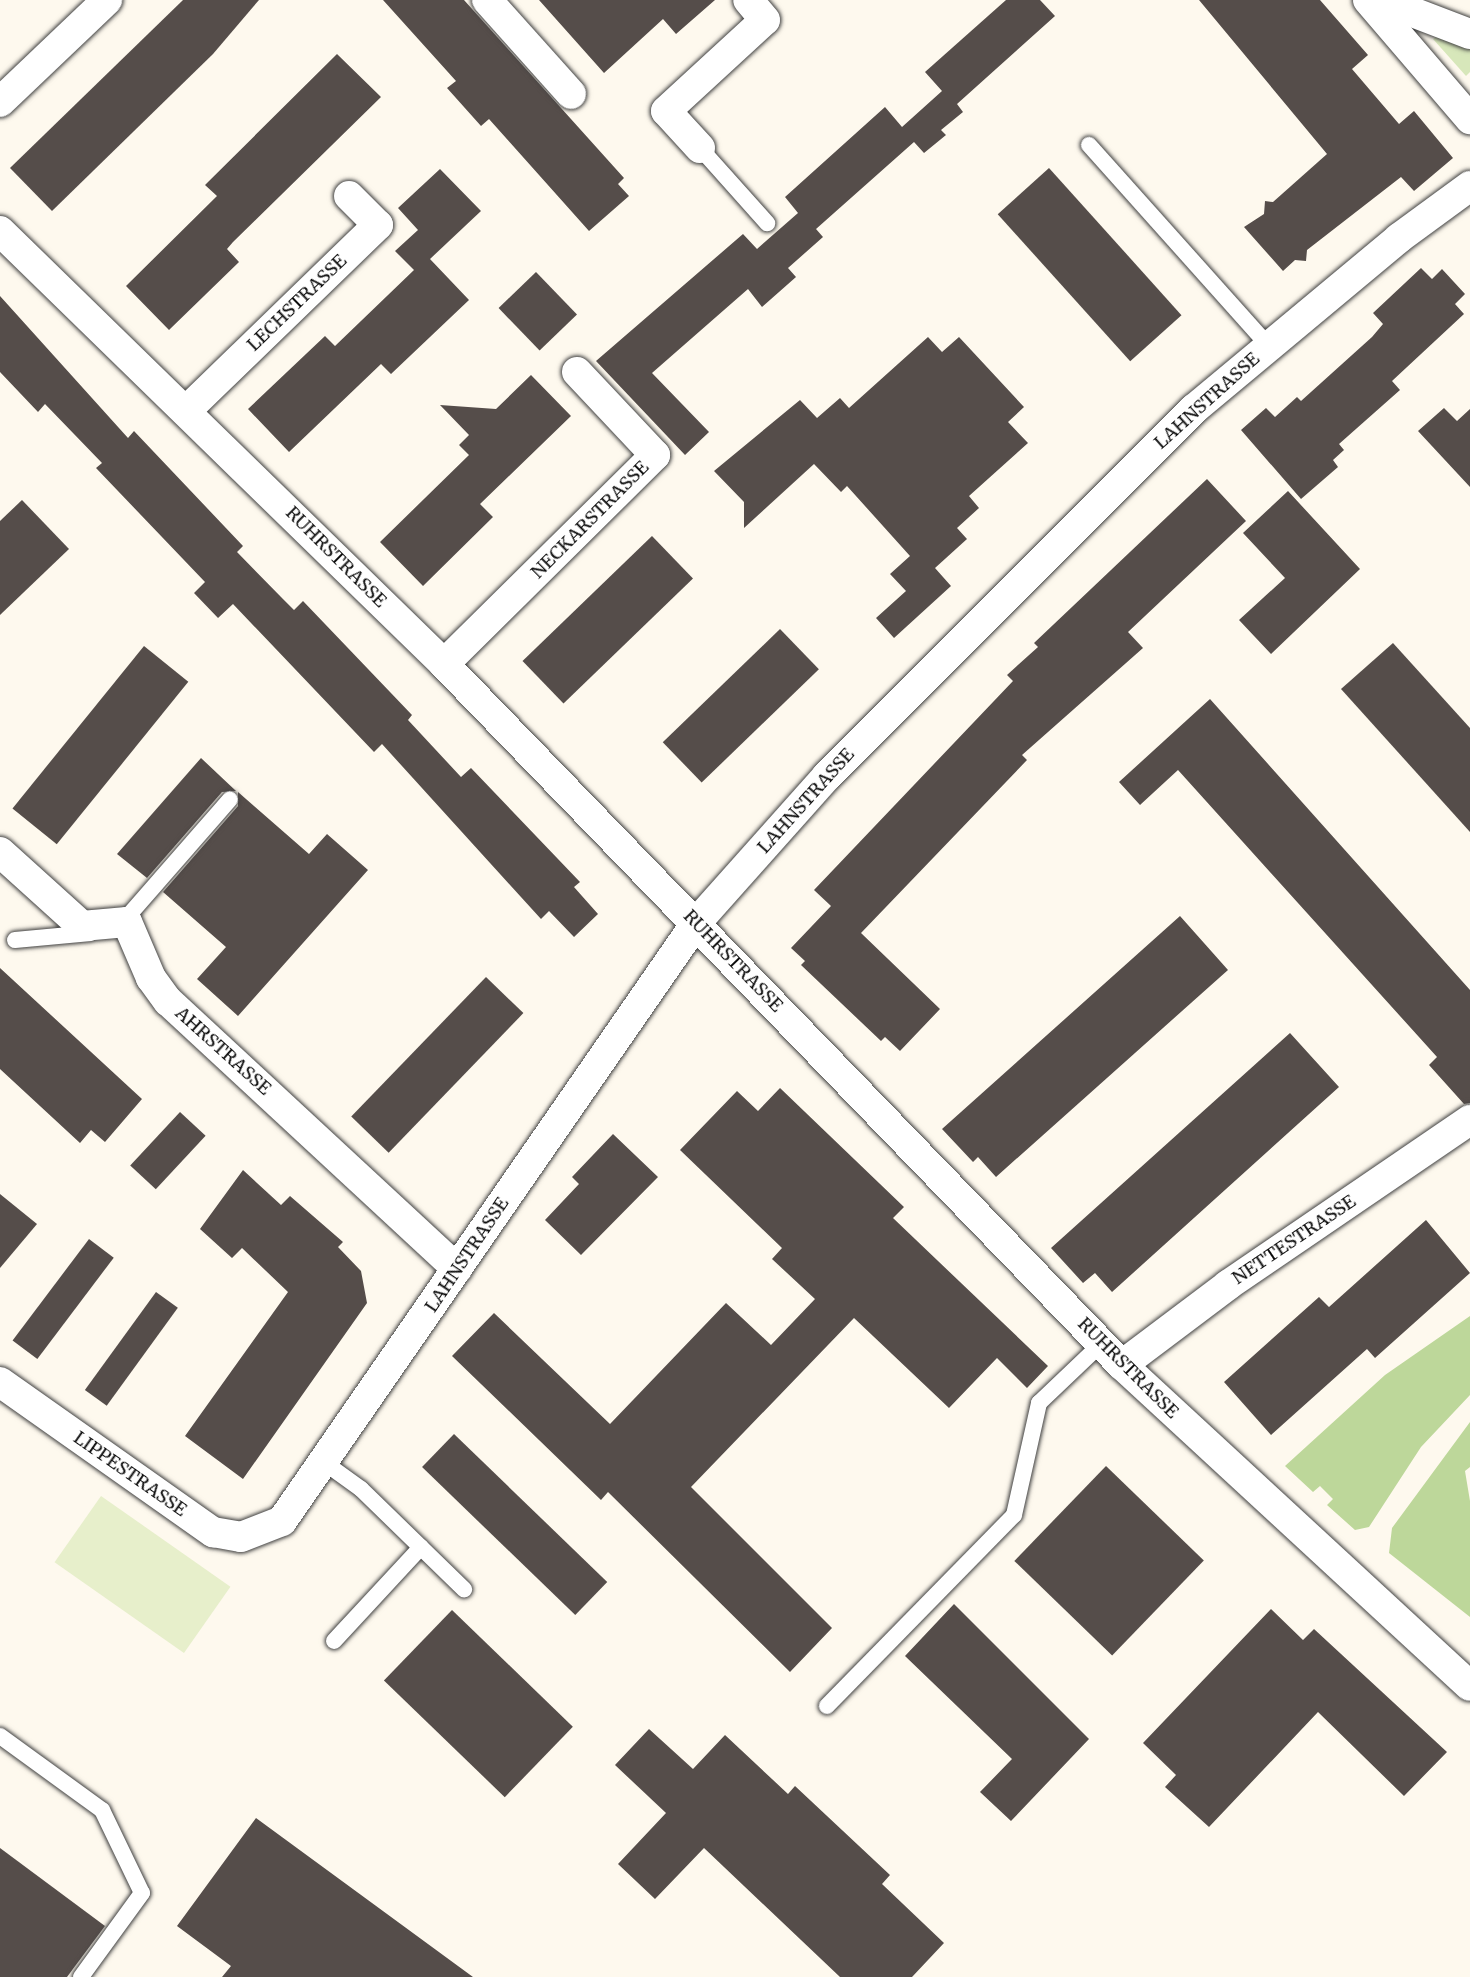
<!DOCTYPE html>
<html>
<head>
<meta charset="utf-8">
<style>
  body { margin:0 }
  #map { position:relative; width:1470px; height:1977px; overflow:hidden; background:#fef9ee; font-family:Merriweather,serif }
  div>[style] { position:absolute }
  .green>* { inset:0; background:#d7e7ba }
  .forest>* { inset:0; background:#bdd79a }
  .pitch>* { inset:0; background:#e7efcb; transform-origin:0 0 }
  .building>* { inset:0; background:#554d4a; transform-origin:0 0 }
  .roads { filter:drop-shadow(0 0 2px #404040) drop-shadow(0 0 2px #404040) }
  .lane>* { height:16px; margin:-8px; padding:0 8px; transform-origin:8px; border-radius:8px; background:#fff }
  .street>* { height:30px; margin:-15px; padding:0 15px; transform-origin:15px; border-radius:15px; background:#fff }
  span { translate:-50% -50%; white-space:nowrap; text-align:center; line-height:1.15; -webkit-text-stroke:7px #fff; paint-order:stroke }
  .street-label { font-size:18px; color:#0d0d0d }
</style>
</head>
<body>
<div id="map">
  <div class="green">
    <div style="clip-path:polygon(1438px 36px,1470px 41px,1470px 72px,1466px 76px,1433px 39px)"></div>
  </div>
  <div class="forest">
    <div style="clip-path:polygon(1470px 1316px,1470px 1395px,1421px 1447px,1369px 1527px,1355px 1530px,1327px 1505px,1333px 1499px,1320px 1486px,1313px 1492px,1285px 1466px,1385px 1375px)"></div>
    <div style="clip-path:polygon(1470px 1422px,1470px 1467px,1465px 1471px,1470px 1501px,1470px 1617px,1389px 1553px,1392px 1528px)"></div>
  </div>
  <div class="pitch">
    <div style="left:101px;top:1496px;width:158px;height:81px;rotate:35deg"></div>
  </div>
  <div class="building">
    <div style="clip-path:polygon(183px 0,259px 0,213px 54px,52px 211px,10px 168px)"></div>
    <div style="clip-path:polygon(383px 0,464px 0,624px 178px,618px 184px,629px 196px,589px 231px,489px 119px,481px 126px,447px 88px,456px 81px)"></div>
    <div style="clip-path:polygon(539px 0,715px 0,676px 34px,663px 19px,604px 73px)"></div>
    <div style="clip-path:polygon(1006px 0,1040px 0,1055px 16px,957px 104px,963px 112px,941px 130px,946px 135px,924px 153px,914px 142px,816px 229px,823px 237px,788px 268px,796px 277px,762px 307px,748px 289px,652px 373px,709px 432px,685px 455px,596px 361px,743px 234px,757px 249px,798px 213px,785px 197px,885px 107px,902px 127px,942px 91px,925px 72px)"></div>
    <div style="clip-path:polygon(1199px 0,1320px 0,1368px 55px,1352px 69px,1399px 124px,1414px 111px,1453px 158px,1414px 191px,1401px 177px,1307px 250px,1306px 261px,1295px 260px,1283px 271px,1244px 227px,1264px 214px,1265px 201px,1273px 202px,1327px 154px)"></div>
    <div style="clip-path:polygon(337px 54px,381px 97px,233px 242px,227px 249px,239px 262px,169px 330px,126px 286px,217px 196px,205px 185px)"></div>
    <div style="left:1049px;top:168px;width:198px;height:69px;rotate:48deg"></div>
    <div style="clip-path:polygon(440px 169px,481px 211px,430px 259px,469px 300px,391px 374px,381px 364px,289px 452px,248px 409px,325px 336px,335px 346px,414px 270px,395px 251px,418px 230px,398px 208px)"></div>
    <div style="clip-path:polygon(1421px 268px,1432px 279px,1442px 269px,1465px 294px,1455px 304px,1464px 314px,1392px 381px,1400px 390px,1339px 444px,1344px 450px,1333px 460px,1338px 467px,1301px 499px,1241px 430px,1266px 408px,1275px 417px,1297px 397px,1301px 401px,1372px 337px,1383px 324px,1373px 313px)"></div>
    <div style="left:536px;top:272px;width:59px;height:52px;rotate:46deg"></div>
    <div style="clip-path:polygon(0 296px,128px 438px,134px 431px,243px 546px,237px 552px,281px 597px,294px 610px,303px 601px,412px 715px,408px 720px,461px 777px,471px 768px,580px 882px,574px 887px,598px 914px,574px 937px,549px 911px,541px 919px,382px 744px,374px 752px,233px 604px,218px 618px,194px 593px,205px 582px,96px 468px,102px 463px,45px 404px,38px 412px,0 372px)"></div>
    <div style="clip-path:polygon(928px 337px,942px 352px,959px 337px,1024px 407px,1008px 422px,1028px 443px,969px 496px,979px 508px,957px 528px,967px 539px,935px 568px,951px 586px,894px 638px,876px 618px,906px 591px,890px 574px,910px 556px,847px 486px,841px 492px,814px 464px,744px 528px,744px 502px,714px 471px,800px 400px,817px 418px,840px 398px,849px 408px)"></div>
    <div style="clip-path:polygon(531px 375px,571px 416px,480px 504px,493px 517px,423px 586px,380px 542px,469px 455px,459px 445px,469px 435px,440px 405px,496px 409px)"></div>
    <div style="clip-path:polygon(1444px 408px,1457px 421px,1470px 409px,1470px 487px,1418px 431px)"></div>
    <div style="clip-path:polygon(1207px 479px,1246px 521px,1128px 632px,1143px 648px,1022px 755px,1027px 760px,861px 933px,940px 1009px,900px 1051px,885px 1037px,881px 1041px,801px 965px,805px 961px,791px 948px,831px 906px,814px 890px,1013px 681px,1007px 675px,1038px 647px,1034px 643px)"></div>
    <div style="clip-path:polygon(1288px 491px,1360px 569px,1271px 654px,1239px 620px,1285px 578px,1243px 533px)"></div>
    <div style="clip-path:polygon(22px 500px,69px 549px,0 615px,0 521px)"></div>
    <div style="left:652px;top:536px;width:59px;height:180px;rotate:46deg"></div>
    <div style="left:780px;top:629px;width:56px;height:163px;rotate:46deg"></div>
    <div style="clip-path:polygon(1393px 643px,1470px 728px,1470px 832px,1341px 689px)"></div>
    <div style="left:144px;top:646px;width:57px;height:209px;rotate:39deg"></div>
    <div style="clip-path:polygon(1210px 699px,1470px 990px,1470px 1103px,1464px 1104px,1429px 1065px,1437px 1057px,1178px 770px,1140px 805px,1119px 782px)"></div>
    <div style="clip-path:polygon(201px 758px,236px 791px,222px 792px,147px 878px,117px 854px)"></div>
    <div style="clip-path:polygon(238px 792px,309px 854px,327px 834px,368px 870px,238px 1016px,197px 979px,226px 947px,163px 892px,238px 806px)"></div>
    <div style="clip-path:polygon(1180px 916px,1228px 970px,996px 1177px,978px 1157px,973px 1162px,942px 1129px)"></div>
    <div style="clip-path:polygon(0 968px,142px 1099px,105px 1142px,91px 1130px,80px 1143px,0 1069px)"></div>
    <div style="left:486px;top:977px;width:52px;height:194px;rotate:44deg"></div>
    <div style="clip-path:polygon(1290px 1033px,1339px 1087px,1112px 1292px,1095px 1273px,1083px 1283px,1051px 1248px)"></div>
    <div style="clip-path:polygon(780px 1088px,904px 1207px,893px 1218px,1048px 1366px,1027px 1388px,997px 1358px,949px 1408px,854px 1318px,691px 1487px,832px 1628px,790px 1672px,608px 1492px,601px 1500px,452px 1356px,494px 1313px,610px 1424px,726px 1303px,771px 1345px,815px 1299px,772px 1259px,782px 1248px,680px 1150px,737px 1091px,758px 1111px)"></div>
    <div style="left:180px;top:1112px;width:35px;height:73px;rotate:43deg"></div>
    <div style="clip-path:polygon(613px 1134px,658px 1177px,581px 1255px,545px 1220px,579px 1184px,572px 1177px)"></div>
    <div style="clip-path:polygon(243px 1170px,281px 1205px,290px 1196px,343px 1242px,338px 1247px,361px 1271px,367px 1303px,243px 1479px,185px 1436px,288px 1292px,242px 1248px,232px 1258px,200px 1229px)"></div>
    <div style="clip-path:polygon(0 1194px,37px 1224px,0 1268px)"></div>
    <div style="clip-path:polygon(1426px 1220px,1470px 1273px,1375px 1358px,1367px 1349px,1271px 1435px,1224px 1382px,1319px 1297px,1329px 1307px)"></div>
    <div style="left:89px;top:1239px;width:31px;height:127px;rotate:37deg"></div>
    <div style="left:156px;top:1292px;width:27px;height:121px;rotate:36deg"></div>
    <div style="left:454px;top:1434px;width:213px;height:46px;rotate:44deg"></div>
    <div style="left:1106px;top:1466px;width:136px;height:132px;rotate:44deg"></div>
    <div style="clip-path:polygon(954px 1604px,1089px 1739px,1011px 1821px,980px 1792px,1012px 1759px,905px 1656px)"></div>
    <div style="clip-path:polygon(1271px 1609px,1303px 1640px,1314px 1629px,1447px 1752px,1404px 1796px,1318px 1712px,1209px 1827px,1165px 1787px,1176px 1775px,1143px 1743px)"></div>
    <div style="left:452px;top:1610px;width:168px;height:98px;rotate:44deg"></div>
    <div style="clip-path:polygon(649px 1729px,693px 1769px,725px 1735px,788px 1794px,795px 1786px,890px 1875px,882px 1884px,944px 1943px,912px 1977px,840px 1977px,704px 1848px,655px 1899px,618px 1864px,666px 1813px,615px 1765px)"></div>
    <div style="clip-path:polygon(256px 1818px,473px 1977px,222px 1977px,231px 1966px,177px 1926px)"></div>
    <div style="clip-path:polygon(0 1848px,105px 1926px,67px 1977px,0 1977px)"></div>
  </div>
  <div class="roads">
    <div class="lane">
      <div style="left:1089px;top:145px;width:270px;rotate:48.2deg"></div>
      <div style="left:700px;top:148px;width:101px;rotate:48.2deg"></div>
      <div style="left:122px;top:923px;width:164px;rotate:-48.9deg"></div>
      <div style="left:15px;top:940px;width:76px;rotate:-5.3deg"></div>
      <div style="left:325px;top:1463px;width:44px;rotate:35.8deg"></div>
      <div style="left:361px;top:1489px;width:144px;rotate:44.2deg"></div>
      <div style="left:334px;top:1641px;width:128px;rotate:-47.2deg"></div>
      <div style="left:827px;top:1706px;width:267px;rotate:-45.6deg"></div>
      <div style="left:1014px;top:1515px;width:115px;rotate:-77.4deg"></div>
      <div style="left:1039px;top:1403px;width:87px;rotate:-43.6deg"></div>
      <div style="left:0;top:1736px;width:126px;rotate:36deg"></div>
      <div style="left:102px;top:1810px;width:92px;rotate:64.3deg"></div>
      <div style="left:142px;top:1893px;width:104px;rotate:126deg"></div>
    </div>
    <div class="street">
      <div style="left:487px;top:0;width:126px;rotate:48.2deg"></div>
      <div style="left:1368px;top:0;width:157px;rotate:49.4deg"></div>
      <div style="left:1381px;top:0;width:95px;rotate:20.9deg"></div>
      <div style="left:0;top:102px;width:148px;rotate:-43.6deg"></div>
      <div style="left:700px;top:148px;width:50px;rotate:-132.6deg"></div>
      <div style="left:666px;top:111px;width:134px;rotate:-42.6deg"></div>
      <div style="left:765px;top:20px;width:26px;rotate:-130deg"></div>
      <div style="left:0;top:231px;width:620px;rotate:44.28deg"></div>
      <div style="left:444px;top:664px;width:975px;rotate:45.96deg"></div>
      <div style="left:1122px;top:1365px;width:473px;rotate:42.7deg"></div>
      <div style="left:187px;top:410px;width:266px;rotate:-44.1deg"></div>
      <div style="left:378px;top:225px;width:41px;rotate:-135deg"></div>
      <div style="left:444px;top:664px;width:297px;rotate:-44.7deg"></div>
      <div style="left:655px;top:455px;width:114px;rotate:-133.2deg"></div>
      <div style="left:0;top:852px;width:110px;rotate:42.1deg"></div>
      <div style="left:82px;top:926px;width:45px;rotate:-5.1deg"></div>
      <div style="left:127px;top:922px;width:61px;rotate:66.8deg"></div>
      <div style="left:151px;top:978px;width:29px;rotate:54deg"></div>
      <div style="left:168px;top:1001px;width:394px;rotate:42.8deg"></div>
      <div style="left:1122px;top:1365px;width:133px;rotate:-37deg"></div>
      <div style="left:1228px;top:1285px;width:293px;rotate:-34.3deg"></div>
      <div style="left:0;top:1382px;width:261px;rotate:35.2deg"></div>
      <div style="left:213px;top:1532px;width:28px;rotate:10deg"></div>
      <div style="left:241px;top:1537px;width:44px;rotate:-21.3deg"></div>
      <div style="left:282px;top:1521px;width:727px;rotate:-55.3deg"></div>
      <div style="left:696px;top:923px;width:197px;rotate:-48.3deg"></div>
      <div style="left:827px;top:776px;width:519px;rotate:-45deg"></div>
      <div style="left:1194px;top:409px;width:267px;rotate:-39.8deg"></div>
      <div style="left:1399px;top:238px;width:88px;rotate:-36.2deg"></div>
    </div>
  </div>
  <div class="street-label">
    <span style="left:297px;top:303px;rotate:-44deg">LECHSTRASSE</span>
    <span style="left:1207px;top:401px;rotate:-42deg">LAHNSTRASSE</span>
    <span style="left:590px;top:520px;rotate:-45deg">NECKARSTRASSE</span>
    <span style="left:336px;top:557px;rotate:45deg">RUHRSTRASSE</span>
    <span style="left:806px;top:801px;rotate:-48deg">LAHNSTRASSE</span>
    <span style="left:733px;top:961px;rotate:46deg">RUHRSTRASSE</span>
    <span style="left:223px;top:1051px;rotate:42deg">AHRSTRASSE</span>
    <span style="left:1294px;top:1240px;rotate:-34deg">NETTESTRASSE</span>
    <span style="left:467px;top:1255px;rotate:-56deg">LAHNSTRASSE</span>
    <span style="left:1128px;top:1368px;rotate:45deg">RUHRSTRASSE</span>
    <span style="left:130px;top:1474px;rotate:35deg">LIPPESTRASSE</span>
  </div>
</div>
</body>
</html>
